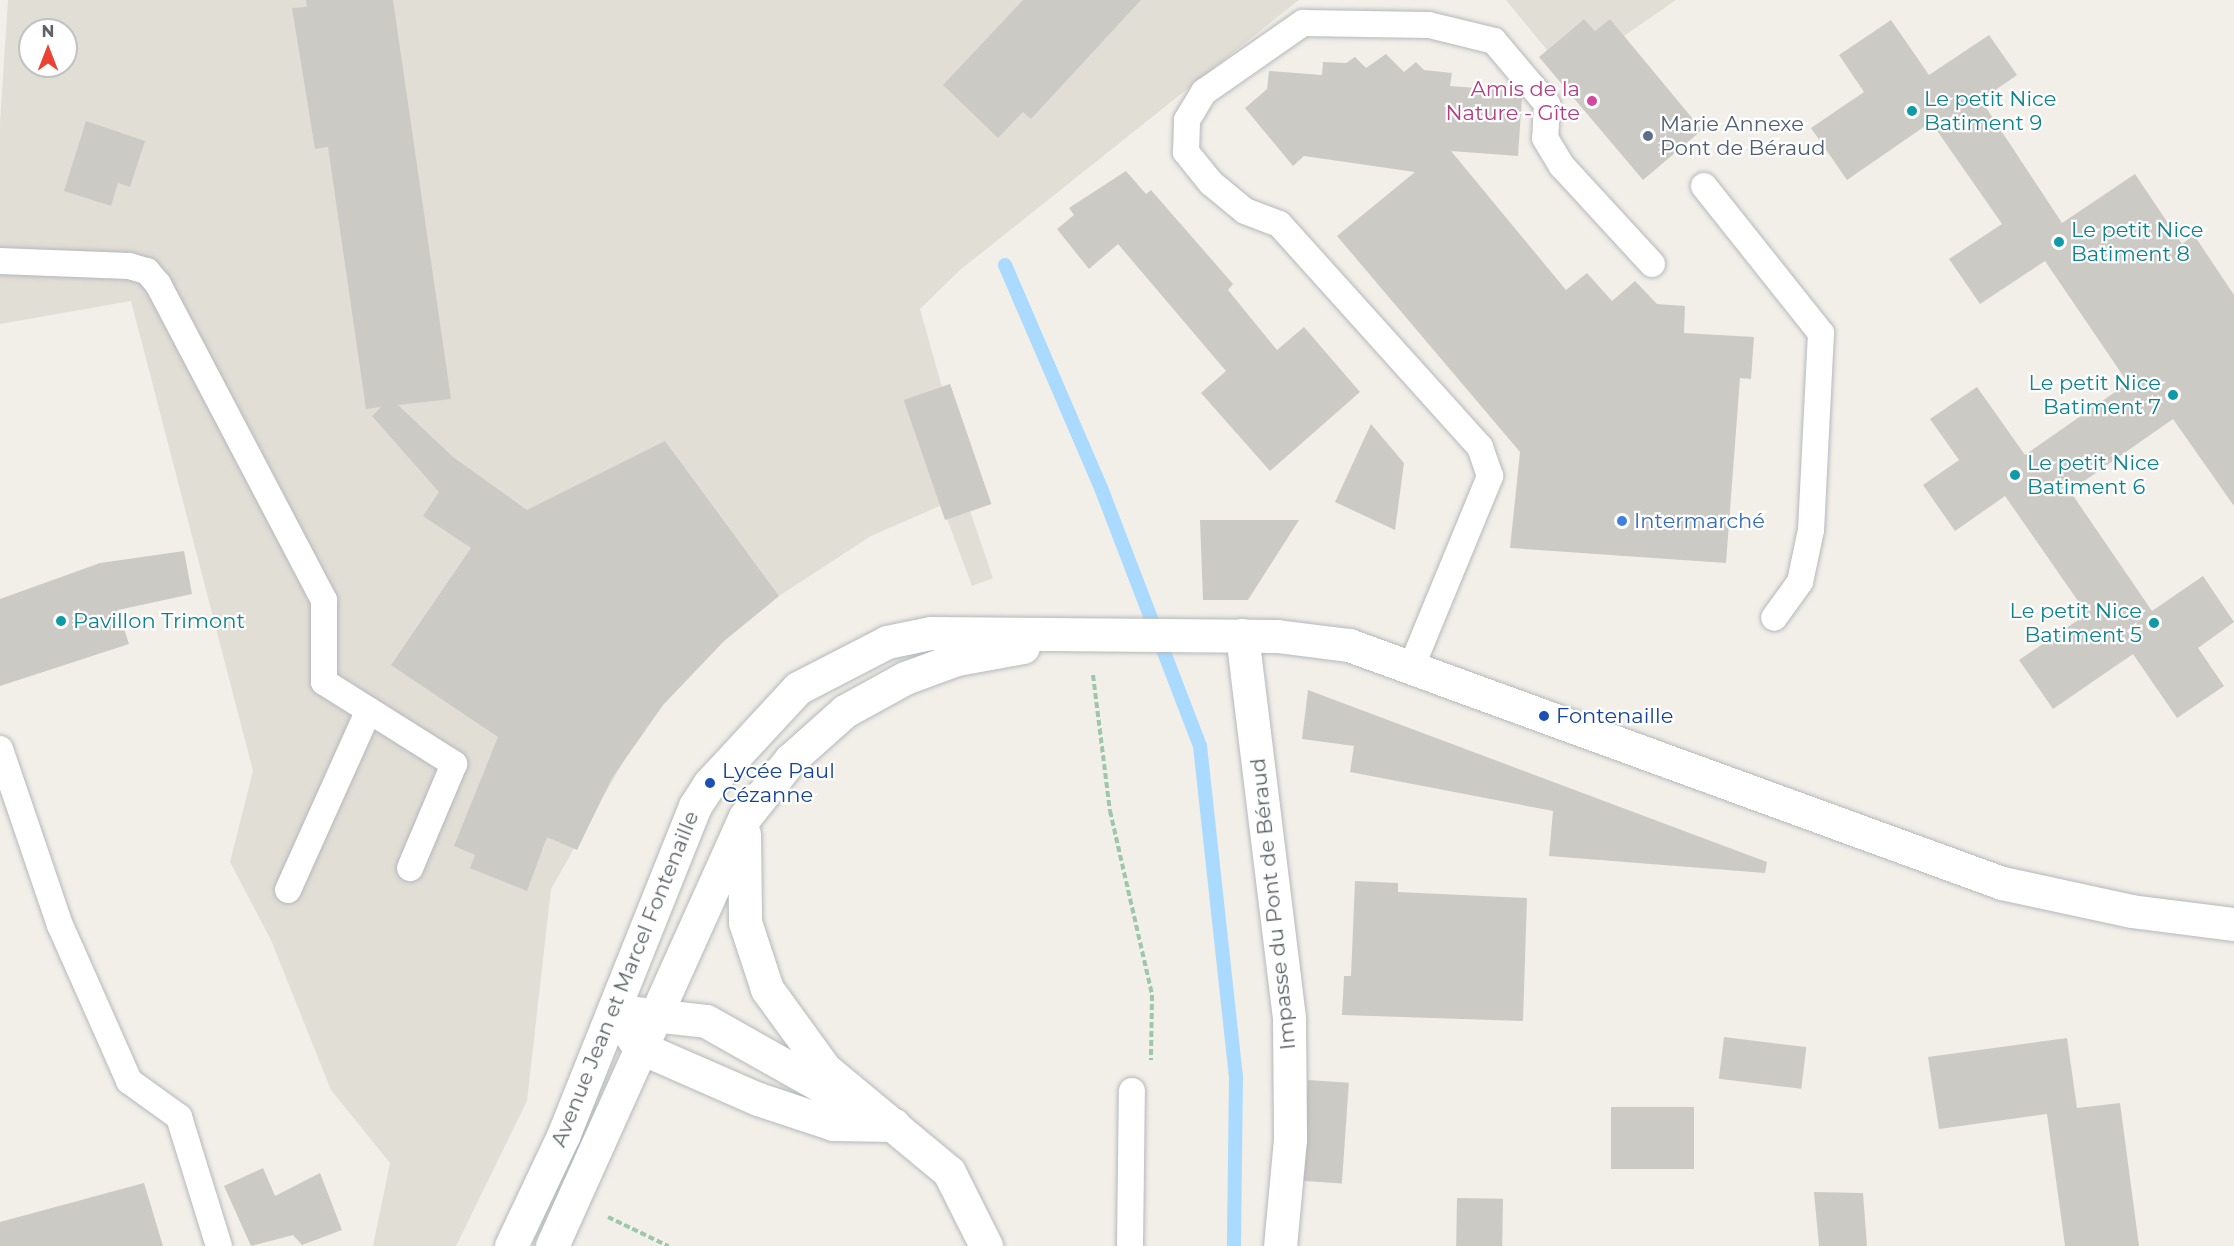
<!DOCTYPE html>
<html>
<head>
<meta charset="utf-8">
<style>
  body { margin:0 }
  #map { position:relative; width:2234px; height:1246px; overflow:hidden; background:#f1efe8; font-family:Montserrat,sans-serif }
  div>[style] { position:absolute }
  .education>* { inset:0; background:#e1ded6 }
  .stream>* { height:14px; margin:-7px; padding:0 7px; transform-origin:7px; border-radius:7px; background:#aadaff }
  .building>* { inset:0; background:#cccac5; transform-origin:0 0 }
  .path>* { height:4px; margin-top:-2px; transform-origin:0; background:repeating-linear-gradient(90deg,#9cc7a9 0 6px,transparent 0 9px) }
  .roads { filter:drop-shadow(0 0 2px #b5b8bc) drop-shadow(0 0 2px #b5b8bc) }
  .service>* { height:26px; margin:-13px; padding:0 13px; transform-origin:13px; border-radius:13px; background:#fff }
  .minor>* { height:33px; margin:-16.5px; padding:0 16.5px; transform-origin:16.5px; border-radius:16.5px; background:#fff }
  .secondary>* { height:33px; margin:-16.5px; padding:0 16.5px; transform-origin:16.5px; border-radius:16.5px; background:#fff }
  .dots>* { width:16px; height:16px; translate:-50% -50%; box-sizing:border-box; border:3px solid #fff; border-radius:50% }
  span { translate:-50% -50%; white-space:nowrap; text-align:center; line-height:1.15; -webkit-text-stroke:4.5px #fff; paint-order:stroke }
  .hotel-label { font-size:21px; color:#b23c85 }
  .right { translate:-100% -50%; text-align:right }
  .culture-label { font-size:21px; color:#0d838f }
  .left { translate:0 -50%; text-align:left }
  .service-label { font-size:21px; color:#4e5e75 }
  .shop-label { font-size:21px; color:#366cbe }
  .transit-label { font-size:21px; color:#164399 }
  .street-label { font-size:21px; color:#5f6368 }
  .north { position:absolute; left:18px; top:18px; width:60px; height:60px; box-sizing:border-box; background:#fff; border:2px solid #bfc1c3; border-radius:50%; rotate:0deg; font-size:16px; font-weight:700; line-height:24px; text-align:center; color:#5f6368 }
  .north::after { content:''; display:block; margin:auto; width:21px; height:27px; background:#ea4335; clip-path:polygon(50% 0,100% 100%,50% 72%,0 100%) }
</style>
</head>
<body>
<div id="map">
  <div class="education">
    <div style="clip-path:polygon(evenodd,8px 0,1299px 0,960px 270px,920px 309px,942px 387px,950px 384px,991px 504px,970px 511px,993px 578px,972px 586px,942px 505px,871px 536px,779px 596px,724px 641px,663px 705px,631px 748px,551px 889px,527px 1101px,456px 1246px,373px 1246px,390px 1163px,331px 1090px,271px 940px,230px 862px,253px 771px,131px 301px,0 324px,0 123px,8px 0,30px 30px,66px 30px,66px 66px,30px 66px,30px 30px)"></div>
    <div style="clip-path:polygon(1506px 0,1676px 0,1624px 36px,1610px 19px,1595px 31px,1584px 19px,1547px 50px)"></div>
  </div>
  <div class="stream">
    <div style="left:1005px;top:265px;width:243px;rotate:66.7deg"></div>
    <div style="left:1101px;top:488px;width:276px;rotate:69deg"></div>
    <div style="left:1200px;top:746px;width:332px;rotate:83.8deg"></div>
    <div style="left:1236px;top:1076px;width:170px;rotate:90.7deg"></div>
  </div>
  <div class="building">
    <div style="clip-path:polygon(306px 0,393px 0,451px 399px,398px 405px,453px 457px,527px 510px,665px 441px,779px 596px,724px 641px,663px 705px,612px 778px,577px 850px,547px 837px,527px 891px,470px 868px,475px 855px,454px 846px,498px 737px,391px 665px,471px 548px,423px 516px,439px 492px,372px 416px,381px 407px,366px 409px,328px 147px,315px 149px,292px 8px,307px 7px)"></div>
    <div style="clip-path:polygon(1023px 0,1141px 0,1031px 119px,1023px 112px,998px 138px,943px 85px)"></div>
    <div style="clip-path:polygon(1584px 19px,1595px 31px,1610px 19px,1702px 130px,1643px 180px,1539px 57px)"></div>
    <div style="clip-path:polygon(1891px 20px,1929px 75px,1989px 35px,2017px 75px,1981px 100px,2062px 223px,2135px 174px,2182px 244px,2194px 235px,2234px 295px,2234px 506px,2173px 419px,2070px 491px,2152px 611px,2203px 576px,2234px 622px,2198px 648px,2224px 686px,2177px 718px,2133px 654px,2053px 709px,2019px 660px,2087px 614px,2005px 496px,1955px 531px,1923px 485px,1959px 460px,1930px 419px,1977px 387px,2025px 455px,2128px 383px,2045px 261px,1980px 304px,1949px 259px,2002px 224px,1931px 122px,1847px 180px,1811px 128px,1864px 92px,1839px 55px)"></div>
    <div style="clip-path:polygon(1386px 54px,1404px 72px,1416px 62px,1424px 70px,1452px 73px,1450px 86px,1516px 91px,1522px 97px,1518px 156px,1451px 151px,1566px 290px,1587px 273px,1612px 301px,1635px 281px,1657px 304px,1685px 306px,1684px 333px,1754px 337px,1751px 379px,1740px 378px,1726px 563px,1510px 548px,1520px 452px,1337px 236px,1415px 172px,1304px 156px,1293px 166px,1245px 108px,1267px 89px,1269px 71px,1322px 75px,1323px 62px,1346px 63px,1355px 57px,1366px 68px)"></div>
    <div style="clip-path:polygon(86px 121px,145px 141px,130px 187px,118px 183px,111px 206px,64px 191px)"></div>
    <div style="clip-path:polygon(1126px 171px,1146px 194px,1151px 190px,1233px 284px,1228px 290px,1277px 350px,1304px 327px,1360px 392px,1270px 471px,1201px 393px,1226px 371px,1118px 244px,1089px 269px,1057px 229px,1074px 215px,1069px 208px)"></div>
    <div style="left:950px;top:384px;width:127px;height:49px;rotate:71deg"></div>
    <div style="clip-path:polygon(1371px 424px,1404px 463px,1395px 530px,1335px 502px)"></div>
    <div style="clip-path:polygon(1200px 520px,1299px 520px,1248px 600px,1203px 600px)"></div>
    <div style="clip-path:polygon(184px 551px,192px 594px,118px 610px,129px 644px,0 686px,0 599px,100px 563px)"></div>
    <div style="clip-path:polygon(1308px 690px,1767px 862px,1765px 873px,1549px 856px,1553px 811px,1350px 772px,1354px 746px,1302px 739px)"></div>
    <div style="clip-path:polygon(1355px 881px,1398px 883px,1398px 892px,1527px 898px,1523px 1021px,1342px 1015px,1344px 976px,1351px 976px)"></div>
    <div style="left:1724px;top:1037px;width:83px;height:42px;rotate:7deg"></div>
    <div style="clip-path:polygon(2067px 1038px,2077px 1108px,2120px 1103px,2139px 1246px,2065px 1246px,2047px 1114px,1939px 1129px,1928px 1057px)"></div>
    <div style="left:1308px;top:1080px;width:41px;height:101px;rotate:4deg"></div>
    <div style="left:1611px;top:1107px;width:83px;height:62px"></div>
    <div style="clip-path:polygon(263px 1168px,275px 1196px,320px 1173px,342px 1230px,302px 1245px,293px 1235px,251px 1246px,224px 1186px)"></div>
    <div style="clip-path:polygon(144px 1183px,163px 1246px,0 1246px,0 1222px)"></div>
    <div style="clip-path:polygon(1814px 1192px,1863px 1193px,1867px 1246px,1819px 1246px)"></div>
    <div style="left:1457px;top:1198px;width:46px;height:48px;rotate:1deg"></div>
  </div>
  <div class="path">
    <div style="left:1093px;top:675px;width:137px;rotate:82.9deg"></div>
    <div style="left:1110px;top:811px;width:189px;rotate:77.1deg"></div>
    <div style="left:1152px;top:995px;width:65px;rotate:90.9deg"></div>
    <div style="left:608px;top:1217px;width:67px;rotate:25.8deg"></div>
  </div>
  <div class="roads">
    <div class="service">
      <div style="left:1704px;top:186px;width:188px;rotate:51.5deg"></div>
      <div style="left:1821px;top:333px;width:197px;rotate:92.9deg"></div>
      <div style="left:1811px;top:530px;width:53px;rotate:101.9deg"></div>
      <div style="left:1800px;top:582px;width:44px;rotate:125.8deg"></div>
      <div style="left:0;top:261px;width:129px;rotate:2.2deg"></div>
      <div style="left:129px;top:266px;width:19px;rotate:16deg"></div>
      <div style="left:147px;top:271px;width:17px;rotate:50deg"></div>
      <div style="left:158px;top:284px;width:357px;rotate:62.3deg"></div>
      <div style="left:324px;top:600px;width:82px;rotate:90deg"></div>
      <div style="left:324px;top:682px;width:154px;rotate:32.2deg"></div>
      <div style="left:454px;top:764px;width:113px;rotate:112.9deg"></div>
      <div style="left:1411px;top:668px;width:208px;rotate:-67.6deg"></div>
      <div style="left:1490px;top:476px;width:31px;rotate:-109deg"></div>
      <div style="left:1480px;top:447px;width:300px;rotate:-132deg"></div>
      <div style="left:1279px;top:224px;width:36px;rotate:-159deg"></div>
      <div style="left:1245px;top:211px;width:44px;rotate:-140.5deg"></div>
      <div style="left:1211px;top:183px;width:40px;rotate:-129deg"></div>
      <div style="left:1186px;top:152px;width:32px;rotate:-88deg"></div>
      <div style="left:1187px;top:120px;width:33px;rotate:-59deg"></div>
      <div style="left:1204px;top:92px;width:121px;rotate:-34.9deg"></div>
      <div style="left:1303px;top:23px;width:126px;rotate:0.9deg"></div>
      <div style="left:1429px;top:25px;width:67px;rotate:13.8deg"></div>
      <div style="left:1494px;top:41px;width:82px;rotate:49.9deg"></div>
      <div style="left:1547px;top:104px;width:34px;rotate:93deg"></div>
      <div style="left:1545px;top:138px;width:33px;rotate:59deg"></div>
      <div style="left:1562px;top:166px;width:133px;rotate:47.4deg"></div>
      <div style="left:0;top:749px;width:186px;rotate:71.2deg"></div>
      <div style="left:60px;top:925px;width:171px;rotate:66.1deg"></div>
      <div style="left:129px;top:1081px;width:62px;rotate:35.8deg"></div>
      <div style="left:179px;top:1117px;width:135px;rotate:72.8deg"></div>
      <div style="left:288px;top:890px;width:197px;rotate:-65.8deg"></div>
      <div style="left:1130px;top:1246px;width:155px;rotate:-89.3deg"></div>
    </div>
    <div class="minor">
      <div style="left:1242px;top:635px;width:387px;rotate:83deg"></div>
      <div style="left:1289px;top:1019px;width:120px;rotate:89.5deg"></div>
      <div style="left:1290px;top:1139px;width:107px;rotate:95.3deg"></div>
    </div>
    <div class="secondary">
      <div style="left:744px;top:834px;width:88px;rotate:89.3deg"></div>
      <div style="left:745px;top:922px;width:71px;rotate:71.8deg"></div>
      <div style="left:767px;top:989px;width:99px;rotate:54.1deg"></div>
      <div style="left:825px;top:1069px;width:161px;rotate:39.7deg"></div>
      <div style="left:949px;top:1172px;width:83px;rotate:63.4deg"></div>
      <div style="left:635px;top:1013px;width:71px;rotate:6.4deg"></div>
      <div style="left:706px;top:1021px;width:153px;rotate:29.4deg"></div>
      <div style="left:626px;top:1028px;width:23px;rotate:56deg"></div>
      <div style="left:639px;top:1047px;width:130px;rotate:23.6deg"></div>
      <div style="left:758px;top:1099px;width:79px;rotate:18.4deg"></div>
      <div style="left:833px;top:1124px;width:61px;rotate:0.9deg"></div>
      <div style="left:511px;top:1246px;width:122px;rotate:-64.7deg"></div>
      <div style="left:563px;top:1136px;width:355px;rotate:-68.2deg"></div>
      <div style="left:695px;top:806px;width:27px;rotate:-57deg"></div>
      <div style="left:710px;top:783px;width:129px;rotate:-47.2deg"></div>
      <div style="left:798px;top:688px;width:100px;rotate:-27.3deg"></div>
      <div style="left:887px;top:642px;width:45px;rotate:-11.6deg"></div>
      <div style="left:931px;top:633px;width:346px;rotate:0.5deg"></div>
      <div style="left:1277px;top:636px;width:73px;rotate:7.1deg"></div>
      <div style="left:1349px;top:645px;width:695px;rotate:20.03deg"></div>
      <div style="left:2002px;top:883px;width:132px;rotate:12.2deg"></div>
      <div style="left:2131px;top:911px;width:104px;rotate:7.2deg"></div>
      <div style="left:552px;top:1246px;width:470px;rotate:-65.8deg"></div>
      <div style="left:745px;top:817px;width:73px;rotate:-51.7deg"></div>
      <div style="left:790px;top:760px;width:74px;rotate:-41.7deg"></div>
      <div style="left:845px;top:711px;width:68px;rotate:-28.8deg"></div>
      <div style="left:905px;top:678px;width:55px;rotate:-20.1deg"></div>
      <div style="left:957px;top:659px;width:67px;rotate:-10.3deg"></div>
    </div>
  </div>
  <div class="dots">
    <div style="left:1592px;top:101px;background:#d1479c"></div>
    <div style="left:1912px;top:111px;background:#0f9aa8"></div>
    <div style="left:1648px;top:136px;background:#5c6f8a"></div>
    <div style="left:2059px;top:242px;background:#0f9aa8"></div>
    <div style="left:2173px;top:395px;background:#0f9aa8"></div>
    <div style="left:2015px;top:475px;background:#0f9aa8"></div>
    <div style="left:1622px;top:521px;background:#3f7fe0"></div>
    <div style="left:61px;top:621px;background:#0f9aa8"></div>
    <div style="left:2154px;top:623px;background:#0f9aa8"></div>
    <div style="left:1544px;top:716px;background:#1a4fb4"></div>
    <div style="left:710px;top:783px;background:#1a4fb4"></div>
  </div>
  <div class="hotel-label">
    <span class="right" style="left:1580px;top:101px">Amis de la<br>Nature - Gîte</span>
  </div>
  <div class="culture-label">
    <span class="left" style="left:1924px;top:111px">Le petit Nice<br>Batiment 9</span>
    <span class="left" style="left:2071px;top:242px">Le petit Nice<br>Batiment 8</span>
    <span class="right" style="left:2161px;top:395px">Le petit Nice<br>Batiment 7</span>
    <span class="left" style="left:2027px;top:475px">Le petit Nice<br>Batiment 6</span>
    <span class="right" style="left:2142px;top:623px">Le petit Nice<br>Batiment 5</span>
    <span class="left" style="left:73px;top:621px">Pavillon Trimont</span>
  </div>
  <div class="service-label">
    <span class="left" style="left:1660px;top:136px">Marie Annexe<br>Pont de Béraud</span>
  </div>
  <div class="shop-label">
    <span class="left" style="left:1634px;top:521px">Intermarché</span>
  </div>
  <div class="transit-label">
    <span class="left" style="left:1556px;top:716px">Fontenaille</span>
    <span class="left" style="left:722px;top:783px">Lycée Paul<br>Cézanne</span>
  </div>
  <div class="street-label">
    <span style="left:1273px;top:904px;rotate:-96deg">Impasse du Pont de Béraud</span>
    <span style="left:625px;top:979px;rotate:-68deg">Avenue Jean et Marcel Fontenaille</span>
  </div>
  <div class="north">N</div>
</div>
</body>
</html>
